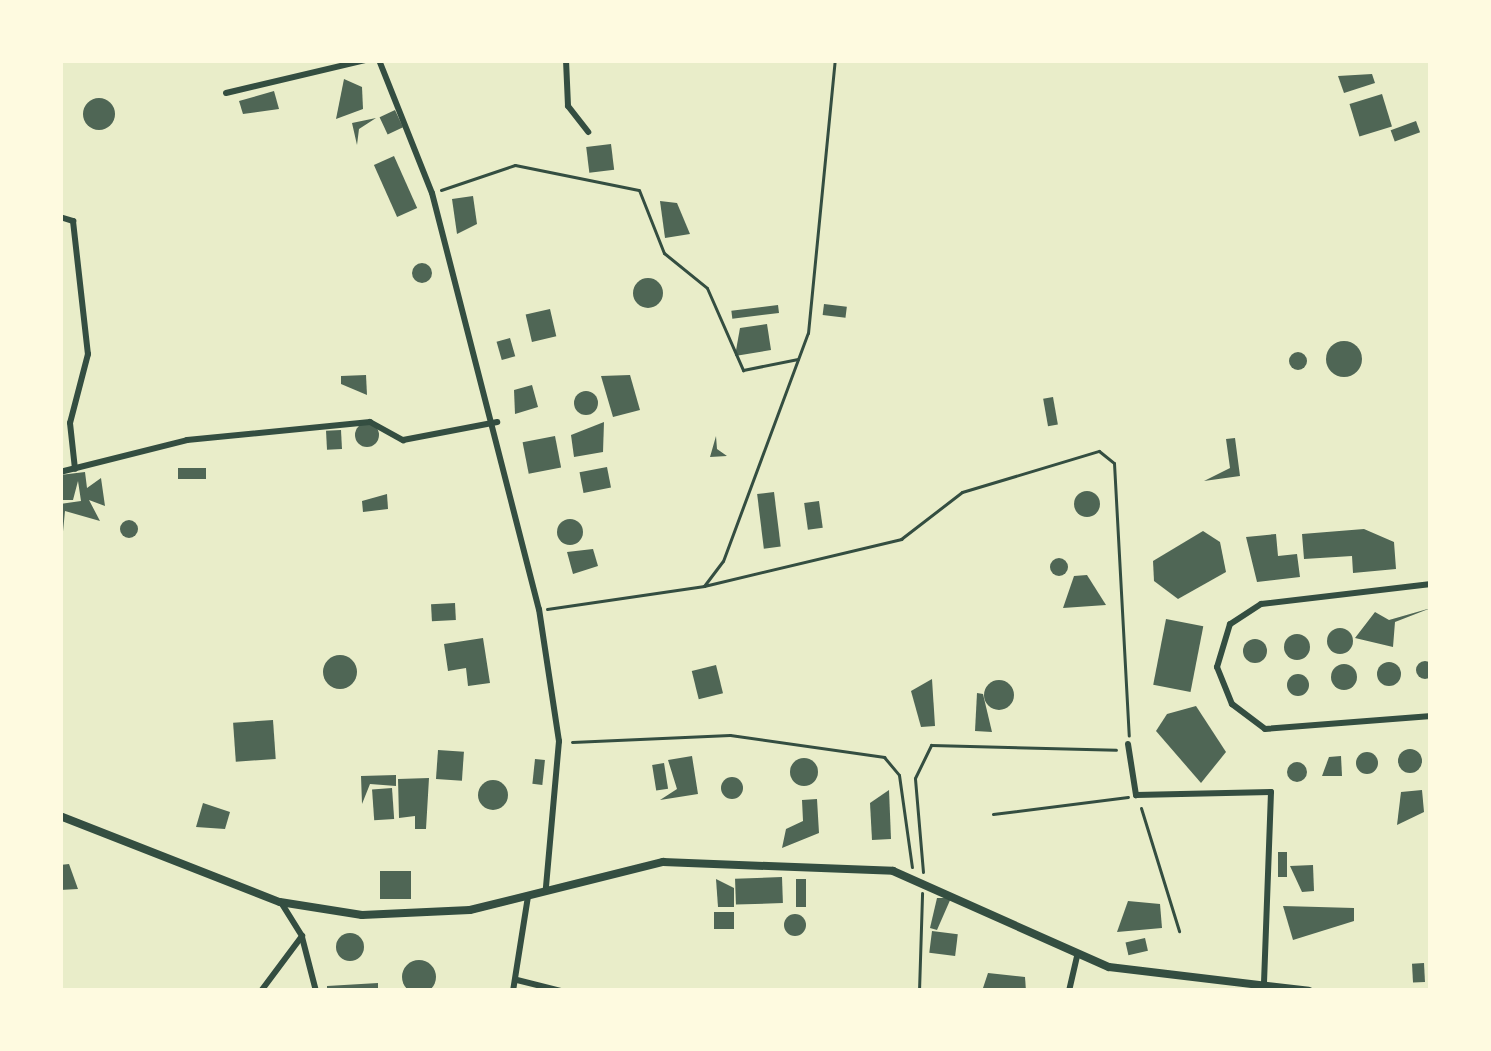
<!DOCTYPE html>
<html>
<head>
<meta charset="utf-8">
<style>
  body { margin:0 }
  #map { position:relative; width:1491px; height:1051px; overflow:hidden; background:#e9edc9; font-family:"Zilla Slab",serif }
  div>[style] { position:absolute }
  .building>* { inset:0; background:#4f6655; transform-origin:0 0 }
  .round { border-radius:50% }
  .path>* { height:3px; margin:-1.5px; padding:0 1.5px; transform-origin:1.5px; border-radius:1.5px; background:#344e41 }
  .minor>* { height:6px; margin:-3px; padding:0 3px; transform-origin:3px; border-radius:3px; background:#344e41 }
  .tertiary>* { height:8px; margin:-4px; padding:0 4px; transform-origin:4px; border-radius:4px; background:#344e41 }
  span { translate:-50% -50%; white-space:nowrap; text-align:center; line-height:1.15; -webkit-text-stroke:9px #fefae0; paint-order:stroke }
  .frame { position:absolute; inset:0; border:63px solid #fefae0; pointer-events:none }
</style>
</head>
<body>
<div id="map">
  <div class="building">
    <div style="clip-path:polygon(1372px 74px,1375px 83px,1344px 93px,1338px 76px)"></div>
    <div style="clip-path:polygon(344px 79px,362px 87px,363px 109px,336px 119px)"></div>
    <div style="clip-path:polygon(274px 91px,279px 109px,243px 114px,239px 101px)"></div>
    <div style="left:1382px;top:94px;width:34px;height:34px;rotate:73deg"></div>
    <div class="round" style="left:83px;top:98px;width:32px;height:32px"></div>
    <div style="left:395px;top:110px;width:19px;height:17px;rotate:65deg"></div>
    <div style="clip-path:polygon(376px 118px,359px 129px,357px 145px,352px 123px)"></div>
    <div style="left:1416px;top:121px;width:12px;height:27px;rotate:70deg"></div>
    <div style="left:611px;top:144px;width:26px;height:25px;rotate:83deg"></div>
    <div style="left:394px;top:156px;width:57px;height:22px;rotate:66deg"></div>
    <div style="clip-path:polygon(473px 196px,477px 224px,457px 234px,452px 199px)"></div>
    <div style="clip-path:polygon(660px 201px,677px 203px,690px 234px,665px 238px)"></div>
    <div class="round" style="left:412px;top:263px;width:20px;height:20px"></div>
    <div class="round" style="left:633px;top:278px;width:30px;height:30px"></div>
    <div style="left:824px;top:304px;width:23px;height:11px;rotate:7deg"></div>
    <div style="left:778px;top:305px;width:8px;height:47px;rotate:83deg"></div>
    <div style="left:550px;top:309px;width:28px;height:25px;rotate:77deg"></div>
    <div style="clip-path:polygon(767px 324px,771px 350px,735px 356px,740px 328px)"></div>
    <div style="left:510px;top:338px;width:19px;height:14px;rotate:74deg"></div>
    <div class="round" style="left:1326px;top:341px;width:36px;height:36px"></div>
    <div class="round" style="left:1289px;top:352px;width:18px;height:18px"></div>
    <div style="clip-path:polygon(366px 375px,367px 395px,341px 384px,341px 376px)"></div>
    <div style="clip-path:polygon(630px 375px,640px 410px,613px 417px,601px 376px)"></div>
    <div style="clip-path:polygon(532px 385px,538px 407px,515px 414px,514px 390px)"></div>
    <div class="round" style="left:574px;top:391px;width:24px;height:24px"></div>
    <div style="left:1053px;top:397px;width:28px;height:10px;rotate:80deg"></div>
    <div style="clip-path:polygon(604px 422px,603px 452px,574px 457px,571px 435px)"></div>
    <div class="round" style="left:355px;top:423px;width:24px;height:24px"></div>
    <div style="left:341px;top:430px;width:19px;height:15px;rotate:87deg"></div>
    <div style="left:555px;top:436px;width:32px;height:33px;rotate:79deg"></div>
    <div style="clip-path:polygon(716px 436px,717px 449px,727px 456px,710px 457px)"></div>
    <div style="clip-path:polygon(1235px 438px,1240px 476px,1204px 481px,1230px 468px,1226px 439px)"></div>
    <div style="left:607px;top:467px;width:21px;height:28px;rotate:79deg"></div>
    <div style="left:206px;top:468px;width:11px;height:28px;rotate:90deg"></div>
    <div style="clip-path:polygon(85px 472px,87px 488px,101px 478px,105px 506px,89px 500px,100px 521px,65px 511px,62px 542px,60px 504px,81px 501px,78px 481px,73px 500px,60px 500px,60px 475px)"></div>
    <div class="round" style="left:1074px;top:491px;width:26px;height:26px"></div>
    <div style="left:774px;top:492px;width:55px;height:17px;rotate:83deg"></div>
    <div style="clip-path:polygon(387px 494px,388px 509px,363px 512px,362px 501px)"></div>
    <div style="left:819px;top:501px;width:27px;height:15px;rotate:82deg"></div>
    <div class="round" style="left:557px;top:519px;width:26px;height:26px"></div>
    <div class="round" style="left:120px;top:520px;width:18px;height:18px"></div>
    <div style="clip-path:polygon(1364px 529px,1394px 542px,1396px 569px,1353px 573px,1352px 556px,1304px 559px,1302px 534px)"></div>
    <div style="clip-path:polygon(1203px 531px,1220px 542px,1226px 572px,1178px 599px,1154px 581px,1153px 561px)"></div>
    <div style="clip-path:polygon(1276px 534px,1278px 556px,1297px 554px,1300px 577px,1257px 582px,1246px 537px)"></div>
    <div style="clip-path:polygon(593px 549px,598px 566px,573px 574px,567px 552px)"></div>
    <div class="round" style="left:1050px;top:558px;width:18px;height:18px"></div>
    <div style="clip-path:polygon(1087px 575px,1106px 605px,1063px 608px,1074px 576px)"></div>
    <div style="left:455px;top:603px;width:17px;height:24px;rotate:87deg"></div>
    <div style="clip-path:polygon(1431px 608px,1395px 622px,1393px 647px,1355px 638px,1375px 612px,1389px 620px)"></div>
    <div style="left:1166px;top:619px;width:38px;height:67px;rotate:11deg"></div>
    <div class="round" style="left:1327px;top:628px;width:26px;height:26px"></div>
    <div class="round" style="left:1284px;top:634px;width:26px;height:26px"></div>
    <div style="clip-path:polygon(483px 638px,490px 683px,468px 686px,466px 668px,448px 671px,444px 644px)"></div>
    <div class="round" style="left:1243px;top:639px;width:24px;height:24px"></div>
    <div class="round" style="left:323px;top:655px;width:34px;height:34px"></div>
    <div class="round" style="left:1416px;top:661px;width:18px;height:18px"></div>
    <div class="round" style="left:1377px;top:662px;width:24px;height:24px"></div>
    <div class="round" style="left:1331px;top:664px;width:26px;height:26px"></div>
    <div style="left:716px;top:665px;width:29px;height:25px;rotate:76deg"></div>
    <div class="round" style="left:1287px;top:674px;width:22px;height:22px"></div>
    <div style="clip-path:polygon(932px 679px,935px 726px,921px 727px,911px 691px)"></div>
    <div class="round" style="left:984px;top:680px;width:30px;height:30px"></div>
    <div style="clip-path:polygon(977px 693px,983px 694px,992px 732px,975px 731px)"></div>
    <div style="clip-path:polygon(1196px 706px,1226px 752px,1201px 783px,1156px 731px,1167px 714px)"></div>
    <div style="left:273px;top:720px;width:39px;height:40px;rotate:86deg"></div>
    <div class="round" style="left:1398px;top:749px;width:24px;height:24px"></div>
    <div style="left:438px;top:750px;width:26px;height:29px;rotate:4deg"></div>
    <div class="round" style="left:1356px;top:752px;width:22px;height:22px"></div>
    <div style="clip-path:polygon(692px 756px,698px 794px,660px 800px,677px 789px,668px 760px)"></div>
    <div style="clip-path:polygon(1341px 756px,1342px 776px,1322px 776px,1329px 757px)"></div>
    <div class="round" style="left:790px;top:758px;width:28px;height:28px"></div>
    <div style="left:535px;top:759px;width:10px;height:25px;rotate:6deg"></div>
    <div class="round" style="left:1287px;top:762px;width:20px;height:20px"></div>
    <div style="left:664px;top:763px;width:26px;height:12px;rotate:81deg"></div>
    <div style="clip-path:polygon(396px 775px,396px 786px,370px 784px,362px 804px,361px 776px)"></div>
    <div class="round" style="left:721px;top:777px;width:22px;height:22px"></div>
    <div style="clip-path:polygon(429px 778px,426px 829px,415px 829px,415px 816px,399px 818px,398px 779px)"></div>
    <div class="round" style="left:478px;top:780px;width:30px;height:30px"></div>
    <div style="left:392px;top:788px;width:31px;height:20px;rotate:86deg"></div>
    <div style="clip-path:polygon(889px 790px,891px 839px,872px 840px,870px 803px)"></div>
    <div style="clip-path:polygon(1422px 790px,1424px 812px,1397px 825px,1401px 792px)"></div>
    <div style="clip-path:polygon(817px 799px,819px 833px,782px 848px,786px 829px,803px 821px,802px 800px)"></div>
    <div style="clip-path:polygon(203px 803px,230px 812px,225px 829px,196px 827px)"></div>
    <div style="left:1278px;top:852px;width:9px;height:25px"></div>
    <div style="clip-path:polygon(69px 864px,78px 889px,60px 890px,60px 865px)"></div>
    <div style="clip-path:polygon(1313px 865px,1314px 891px,1302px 892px,1290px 866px)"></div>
    <div style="left:380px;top:871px;width:31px;height:28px"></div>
    <div style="left:782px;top:877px;width:26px;height:47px;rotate:88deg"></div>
    <div style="clip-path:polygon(716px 879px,734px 888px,734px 907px,718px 907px)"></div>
    <div style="left:796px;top:879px;width:10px;height:28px"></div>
    <div style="clip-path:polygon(937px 898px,951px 898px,937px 930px,930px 928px)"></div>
    <div style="clip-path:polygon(1128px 901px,1160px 904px,1162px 928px,1117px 932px)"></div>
    <div style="clip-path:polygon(1283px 906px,1354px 908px,1354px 921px,1293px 940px)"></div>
    <div style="left:714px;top:912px;width:20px;height:17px"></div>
    <div class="round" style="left:784px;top:914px;width:22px;height:22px"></div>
    <div style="left:932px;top:931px;width:26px;height:22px;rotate:7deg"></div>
    <div class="round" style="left:336px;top:933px;width:28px;height:28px"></div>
    <div style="left:1145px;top:938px;width:13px;height:20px;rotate:77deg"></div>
    <div class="round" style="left:402px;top:960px;width:34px;height:34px"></div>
    <div style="left:1424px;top:963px;width:19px;height:12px;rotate:87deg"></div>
    <div style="clip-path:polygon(988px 973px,1025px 977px,1026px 991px,982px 991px)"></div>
    <div style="clip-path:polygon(378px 983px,378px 991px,327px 991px,327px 986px)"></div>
  </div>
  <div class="path">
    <div style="left:441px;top:190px;width:78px;rotate:-18.7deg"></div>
    <div style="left:515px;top:165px;width:126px;rotate:11.4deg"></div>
    <div style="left:639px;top:190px;width:68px;rotate:68.4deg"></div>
    <div style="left:664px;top:253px;width:55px;rotate:39.1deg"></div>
    <div style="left:707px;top:288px;width:90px;rotate:66.3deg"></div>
    <div style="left:743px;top:370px;width:56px;rotate:-11.3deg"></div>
    <div style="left:704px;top:586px;width:203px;rotate:-13.4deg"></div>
    <div style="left:901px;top:539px;width:77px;rotate:-37.6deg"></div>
    <div style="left:962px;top:492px;width:143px;rotate:-16.7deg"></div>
    <div style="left:1099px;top:451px;width:19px;rotate:39deg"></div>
    <div style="left:1114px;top:463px;width:273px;rotate:86.9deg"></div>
    <div style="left:547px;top:609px;width:159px;rotate:-8.3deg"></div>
    <div style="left:704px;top:586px;width:31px;rotate:-53deg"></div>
    <div style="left:723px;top:561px;width:243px;rotate:-69.6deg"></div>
    <div style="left:808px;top:333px;width:274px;rotate:-84.4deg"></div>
    <div style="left:572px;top:742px;width:158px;rotate:-2.5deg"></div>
    <div style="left:730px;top:735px;width:156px;rotate:8.1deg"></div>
    <div style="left:884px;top:757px;width:23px;rotate:50deg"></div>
    <div style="left:899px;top:775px;width:93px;rotate:82deg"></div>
    <div style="left:1141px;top:808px;width:129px;rotate:72.8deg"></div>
    <div style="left:993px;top:814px;width:136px;rotate:-7.2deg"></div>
    <div style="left:923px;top:872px;width:94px;rotate:-94.9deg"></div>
    <div style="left:915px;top:778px;width:37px;rotate:-64deg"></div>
    <div style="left:931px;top:745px;width:185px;rotate:1.5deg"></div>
    <div style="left:919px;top:991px;width:98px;rotate:-88.2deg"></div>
  </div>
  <div class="minor">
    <div style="left:379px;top:60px;width:143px;rotate:68.3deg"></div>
    <div style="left:432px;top:193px;width:430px;rotate:75.6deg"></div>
    <div style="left:539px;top:609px;width:134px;rotate:81.4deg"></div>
    <div style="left:559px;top:741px;width:148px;rotate:95.1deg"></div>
    <div style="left:566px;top:60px;width:46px;rotate:87.5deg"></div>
    <div style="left:568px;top:106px;width:33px;rotate:52deg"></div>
    <div style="left:226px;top:93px;width:144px;rotate:-13.3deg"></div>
    <div style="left:60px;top:217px;width:14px;rotate:17deg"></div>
    <div style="left:73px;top:221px;width:134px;rotate:83.6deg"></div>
    <div style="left:88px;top:354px;width:71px;rotate:104.6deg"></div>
    <div style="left:70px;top:423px;width:46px;rotate:83.8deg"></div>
    <div style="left:60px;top:472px;width:131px;rotate:-14.1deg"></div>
    <div style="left:187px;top:440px;width:184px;rotate:-5.6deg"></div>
    <div style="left:370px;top:422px;width:38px;rotate:29deg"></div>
    <div style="left:403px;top:440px;width:96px;rotate:-10.8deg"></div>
    <div style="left:1431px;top:584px;width:171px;rotate:173.3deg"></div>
    <div style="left:1261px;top:604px;width:37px;rotate:147deg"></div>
    <div style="left:1230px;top:624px;width:45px;rotate:106.8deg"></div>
    <div style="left:1217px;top:667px;width:40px;rotate:68deg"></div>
    <div style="left:1232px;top:704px;width:41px;rotate:37.1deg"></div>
    <div style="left:1265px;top:729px;width:167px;rotate:-4.5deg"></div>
    <div style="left:1128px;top:744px;width:52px;rotate:81.1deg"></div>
    <div style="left:1136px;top:795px;width:135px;rotate:-1.3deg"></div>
    <div style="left:1271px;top:792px;width:191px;rotate:92.1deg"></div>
    <div style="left:302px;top:937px;width:56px;rotate:75.5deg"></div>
    <div style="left:517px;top:980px;width:45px;rotate:14deg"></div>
    <div style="left:261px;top:991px;width:69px;rotate:-53.3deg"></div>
    <div style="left:302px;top:936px;width:39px;rotate:-122deg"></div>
    <div style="left:513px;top:991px;width:96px;rotate:-81deg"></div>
    <div style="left:1069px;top:991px;width:35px;rotate:-77deg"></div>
  </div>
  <div class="tertiary">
    <div style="left:60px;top:816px;width:236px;rotate:21.4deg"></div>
    <div style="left:280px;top:902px;width:83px;rotate:9deg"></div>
    <div style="left:362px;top:915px;width:108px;rotate:-2.7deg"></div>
    <div style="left:470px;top:910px;width:199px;rotate:-14deg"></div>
    <div style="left:663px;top:862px;width:230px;rotate:2.2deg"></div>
    <div style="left:893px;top:871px;width:236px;rotate:24deg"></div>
    <div style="left:1109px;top:967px;width:201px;rotate:6.8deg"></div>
  </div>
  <div class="frame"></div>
</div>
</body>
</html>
